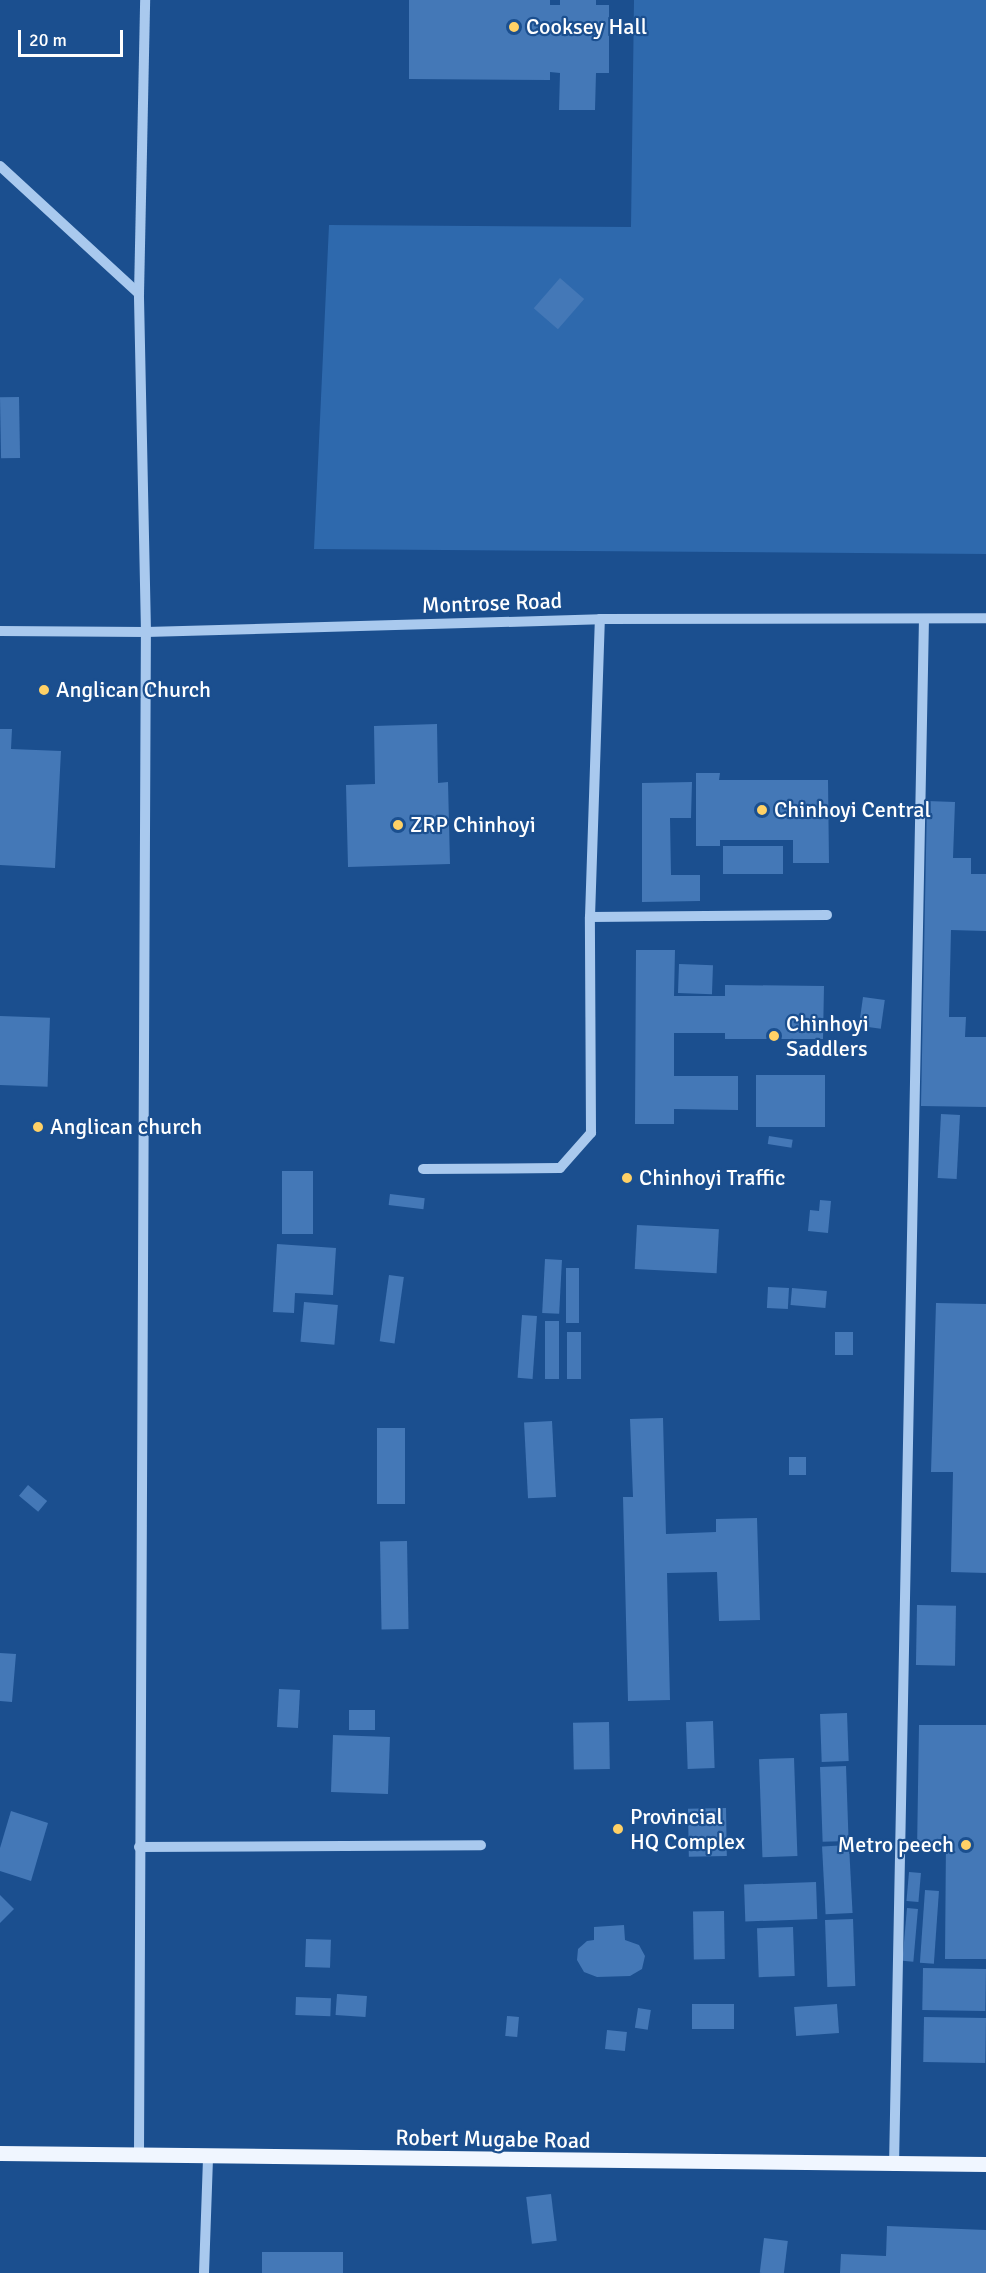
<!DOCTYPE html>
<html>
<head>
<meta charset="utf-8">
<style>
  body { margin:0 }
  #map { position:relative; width:986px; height:2273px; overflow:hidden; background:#1b4f8f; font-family:Signika,sans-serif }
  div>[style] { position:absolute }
  .green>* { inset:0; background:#2e69ad }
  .building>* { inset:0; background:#4478b7; transform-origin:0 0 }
  .minor>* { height:10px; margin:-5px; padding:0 5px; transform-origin:5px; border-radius:5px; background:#a9c9ee }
  .major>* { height:15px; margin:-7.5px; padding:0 7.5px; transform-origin:7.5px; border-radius:7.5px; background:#f0f6ff }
  .dots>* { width:16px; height:16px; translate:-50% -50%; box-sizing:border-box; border:3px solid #1b4f8f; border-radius:50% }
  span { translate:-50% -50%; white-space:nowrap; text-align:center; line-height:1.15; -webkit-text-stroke:4.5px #1b4f8f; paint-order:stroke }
  .poi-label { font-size:22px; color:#fff }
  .left { translate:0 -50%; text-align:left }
  .right { translate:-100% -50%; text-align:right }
  .street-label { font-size:22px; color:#fff }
  .scale { position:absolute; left:18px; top:30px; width:105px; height:27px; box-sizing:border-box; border:3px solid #fff; border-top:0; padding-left:8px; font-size:18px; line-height:21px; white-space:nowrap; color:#fff; -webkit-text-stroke:4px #1b4f8f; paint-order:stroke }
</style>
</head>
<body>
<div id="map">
  <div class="green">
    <div style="clip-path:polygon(634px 0,986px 0,986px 554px,314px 549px,329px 225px,631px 227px)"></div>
  </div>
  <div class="building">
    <div style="clip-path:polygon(409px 0,550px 0,550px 5px,560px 5px,560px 0,596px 0,596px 5px,609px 5px,609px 73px,596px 73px,595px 110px,559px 110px,560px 73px,550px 72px,550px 80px,409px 79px)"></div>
    <div style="left:560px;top:278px;width:32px;height:40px;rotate:41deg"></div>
    <div style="left:19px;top:397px;width:61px;height:19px;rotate:89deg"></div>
    <div style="clip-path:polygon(437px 724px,438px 783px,448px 782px,450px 864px,348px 867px,346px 785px,375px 784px,374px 726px)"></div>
    <div style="clip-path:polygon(0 729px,12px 729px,11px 749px,61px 751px,55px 868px,0 865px)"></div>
    <div style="clip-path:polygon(696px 773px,720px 773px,719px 780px,828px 780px,829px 863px,793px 863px,793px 840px,720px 840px,720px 846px,696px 846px)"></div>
    <div style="clip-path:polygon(692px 782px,691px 818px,670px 818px,671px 875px,700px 875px,700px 901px,642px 902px,642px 783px)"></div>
    <div style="clip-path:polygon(927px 801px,955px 802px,953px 858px,971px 858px,971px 874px,986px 874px,986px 931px,951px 930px,949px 1017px,966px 1017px,965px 1037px,986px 1037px,986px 1107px,921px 1106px)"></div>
    <div style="left:723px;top:846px;width:60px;height:28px"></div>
    <div style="clip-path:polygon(636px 950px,675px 950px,674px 996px,725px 996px,725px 985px,824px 986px,823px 1039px,725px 1039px,725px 1033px,674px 1033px,674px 1076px,738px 1076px,738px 1110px,674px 1109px,674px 1124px,635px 1124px)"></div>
    <div style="left:679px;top:964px;width:34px;height:29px;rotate:2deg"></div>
    <div style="left:863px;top:997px;width:22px;height:29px;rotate:8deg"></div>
    <div style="left:0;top:1016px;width:50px;height:69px;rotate:2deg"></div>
    <div style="left:756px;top:1075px;width:69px;height:52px"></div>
    <div style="left:941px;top:1114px;width:19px;height:64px;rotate:3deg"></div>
    <div style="left:769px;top:1136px;width:24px;height:8px;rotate:9deg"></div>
    <div style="left:282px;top:1171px;width:31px;height:63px"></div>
    <div style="left:390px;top:1194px;width:35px;height:11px;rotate:7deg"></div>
    <div style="clip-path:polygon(820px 1200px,831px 1201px,828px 1233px,808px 1231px,810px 1210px,819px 1211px)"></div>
    <div style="left:637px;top:1225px;width:82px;height:44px;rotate:3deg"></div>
    <div style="clip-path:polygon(277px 1244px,336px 1248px,333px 1295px,295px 1293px,294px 1313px,273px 1312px)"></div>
    <div style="left:545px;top:1259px;width:17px;height:54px;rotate:3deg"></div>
    <div style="left:566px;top:1268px;width:13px;height:55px"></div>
    <div style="left:389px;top:1275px;width:15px;height:67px;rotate:8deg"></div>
    <div style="left:768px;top:1287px;width:21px;height:21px;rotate:3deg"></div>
    <div style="left:792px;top:1288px;width:35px;height:17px;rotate:5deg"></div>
    <div style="left:304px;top:1302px;width:34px;height:40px;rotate:5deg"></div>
    <div style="clip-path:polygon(936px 1303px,986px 1304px,986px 1573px,951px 1572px,953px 1472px,931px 1472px)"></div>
    <div style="left:522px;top:1315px;width:15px;height:63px;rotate:4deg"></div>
    <div style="left:545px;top:1321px;width:14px;height:58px"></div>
    <div style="left:567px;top:1332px;width:14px;height:47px"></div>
    <div style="left:835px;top:1332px;width:18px;height:23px"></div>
    <div style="clip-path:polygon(663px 1418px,666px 1534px,716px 1532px,716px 1519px,757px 1518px,760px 1620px,719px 1621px,717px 1572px,667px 1573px,670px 1700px,628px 1701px,623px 1497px,633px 1497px,630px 1419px)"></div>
    <div style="left:552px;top:1421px;width:76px;height:28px;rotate:87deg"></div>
    <div style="left:377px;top:1428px;width:28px;height:76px"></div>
    <div style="left:789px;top:1457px;width:17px;height:18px"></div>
    <div style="left:28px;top:1485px;width:25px;height:14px;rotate:40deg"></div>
    <div style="left:407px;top:1541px;width:88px;height:27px;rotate:89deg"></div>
    <div style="left:917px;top:1605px;width:39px;height:60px;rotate:1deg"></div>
    <div style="clip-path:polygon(0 1653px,16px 1654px,12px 1702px,0 1701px)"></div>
    <div style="left:279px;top:1689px;width:21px;height:38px;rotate:3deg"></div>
    <div style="left:349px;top:1710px;width:26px;height:20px"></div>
    <div style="left:847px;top:1713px;width:48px;height:27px;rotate:88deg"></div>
    <div style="left:713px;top:1721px;width:47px;height:27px;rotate:88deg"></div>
    <div style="left:609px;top:1722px;width:47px;height:36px;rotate:89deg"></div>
    <div style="clip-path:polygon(919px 1725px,986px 1725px,986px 1959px,945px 1959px,946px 1839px,938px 1839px,938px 1851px,917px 1851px)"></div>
    <div style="left:333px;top:1735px;width:57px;height:57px;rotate:2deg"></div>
    <div style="left:794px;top:1758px;width:98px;height:35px;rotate:88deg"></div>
    <div style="left:846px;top:1766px;width:75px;height:26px;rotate:88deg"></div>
    <div style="left:726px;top:1808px;width:48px;height:38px;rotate:89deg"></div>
    <div style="clip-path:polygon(11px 1811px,48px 1823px,31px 1881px,0 1871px,0 1848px)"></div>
    <div style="left:849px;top:1845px;width:68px;height:27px;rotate:87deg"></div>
    <div style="left:909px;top:1872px;width:12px;height:29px;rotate:5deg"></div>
    <div style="left:816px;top:1882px;width:37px;height:72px;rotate:88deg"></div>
    <div style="left:925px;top:1890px;width:14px;height:73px;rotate:4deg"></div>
    <div style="clip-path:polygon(0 1895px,14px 1909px,0 1923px)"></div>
    <div style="left:907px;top:1908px;width:11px;height:53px;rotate:5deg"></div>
    <div style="left:724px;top:1911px;width:48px;height:31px;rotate:89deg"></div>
    <div style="left:853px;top:1919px;width:67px;height:28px;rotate:88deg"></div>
    <div style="clip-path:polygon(624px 1925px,625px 1940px,639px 1945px,645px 1956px,642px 1969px,630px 1976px,597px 1977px,584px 1972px,577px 1960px,578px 1949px,587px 1941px,594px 1940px,594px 1927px)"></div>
    <div style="left:793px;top:1927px;width:49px;height:36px;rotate:88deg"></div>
    <div style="left:306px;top:1939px;width:25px;height:28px;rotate:2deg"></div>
    <div style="left:923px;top:1968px;width:63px;height:42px;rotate:1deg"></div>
    <div style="left:337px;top:1994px;width:30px;height:21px;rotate:4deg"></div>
    <div style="left:296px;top:1997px;width:35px;height:18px;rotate:2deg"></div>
    <div style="left:734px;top:2004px;width:25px;height:42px;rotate:90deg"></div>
    <div style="left:837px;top:2004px;width:29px;height:43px;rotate:86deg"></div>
    <div style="left:638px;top:2008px;width:13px;height:20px;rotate:9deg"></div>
    <div style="left:507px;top:2016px;width:12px;height:20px;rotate:5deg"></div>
    <div style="left:924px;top:2017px;width:62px;height:45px;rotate:1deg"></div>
    <div style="left:607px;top:2030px;width:20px;height:19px;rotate:6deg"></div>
    <div style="left:551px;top:2194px;width:47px;height:25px;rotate:83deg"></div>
    <div style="clip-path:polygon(887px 2226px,986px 2230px,986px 2273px,840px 2273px,841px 2254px,886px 2256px)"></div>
    <div style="left:764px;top:2238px;width:24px;height:35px;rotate:7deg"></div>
    <div style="left:262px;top:2252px;width:81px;height:21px"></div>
  </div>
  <div class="minor">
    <div style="left:0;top:166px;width:189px;rotate:42.6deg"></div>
    <div style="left:0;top:631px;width:146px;rotate:0.4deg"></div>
    <div style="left:146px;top:632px;width:454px;rotate:-1.6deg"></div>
    <div style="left:600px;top:619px;width:386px;rotate:-0.1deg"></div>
    <div style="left:590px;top:917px;width:237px;rotate:-0.5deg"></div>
    <div style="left:423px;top:1169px;width:137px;rotate:-0.4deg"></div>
    <div style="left:560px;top:1168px;width:47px;rotate:-48.5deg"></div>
    <div style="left:591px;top:1133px;width:216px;rotate:-90.3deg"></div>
    <div style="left:590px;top:917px;width:298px;rotate:-88.1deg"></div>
    <div style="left:139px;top:1847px;width:342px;rotate:-0.3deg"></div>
    <div style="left:139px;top:2154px;width:1522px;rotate:-89.74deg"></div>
    <div style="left:146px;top:632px;width:338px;rotate:-91.2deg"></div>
    <div style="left:139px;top:294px;width:294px;rotate:-88.8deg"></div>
    <div style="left:894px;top:2166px;width:1547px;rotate:-88.89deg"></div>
    <div style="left:204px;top:2273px;width:115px;rotate:-88deg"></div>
  </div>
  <div class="major">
    <div style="left:0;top:2153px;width:986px;rotate:0.64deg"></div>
  </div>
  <div class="dots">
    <div style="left:514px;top:27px;background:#ffd166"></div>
    <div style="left:44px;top:690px;background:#ffd166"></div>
    <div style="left:762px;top:810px;background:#ffd166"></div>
    <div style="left:398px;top:825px;background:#ffd166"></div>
    <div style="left:774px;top:1036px;background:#ffd166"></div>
    <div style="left:38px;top:1127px;background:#ffd166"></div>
    <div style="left:627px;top:1178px;background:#ffd166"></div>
    <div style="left:618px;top:1829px;background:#ffd166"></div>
    <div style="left:966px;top:1845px;background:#ffd166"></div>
  </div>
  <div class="poi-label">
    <span class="left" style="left:526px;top:27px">Cooksey Hall</span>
    <span class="left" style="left:56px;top:690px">Anglican Church</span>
    <span class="left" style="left:774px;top:810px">Chinhoyi Central</span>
    <span class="left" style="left:410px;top:825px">ZRP Chinhoyi</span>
    <span class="left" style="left:786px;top:1036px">Chinhoyi<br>Saddlers</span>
    <span class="left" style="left:50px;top:1127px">Anglican church</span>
    <span class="left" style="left:639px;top:1178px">Chinhoyi Traffic</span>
    <span class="left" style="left:630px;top:1829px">Provincial<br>HQ Complex</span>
    <span class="right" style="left:954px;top:1845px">Metro peech</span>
  </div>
  <div class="street-label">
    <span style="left:492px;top:603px;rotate:-2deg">Montrose Road</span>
    <span style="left:493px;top:2139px;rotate:1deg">Robert Mugabe Road</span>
  </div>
  <div class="scale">20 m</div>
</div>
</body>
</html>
